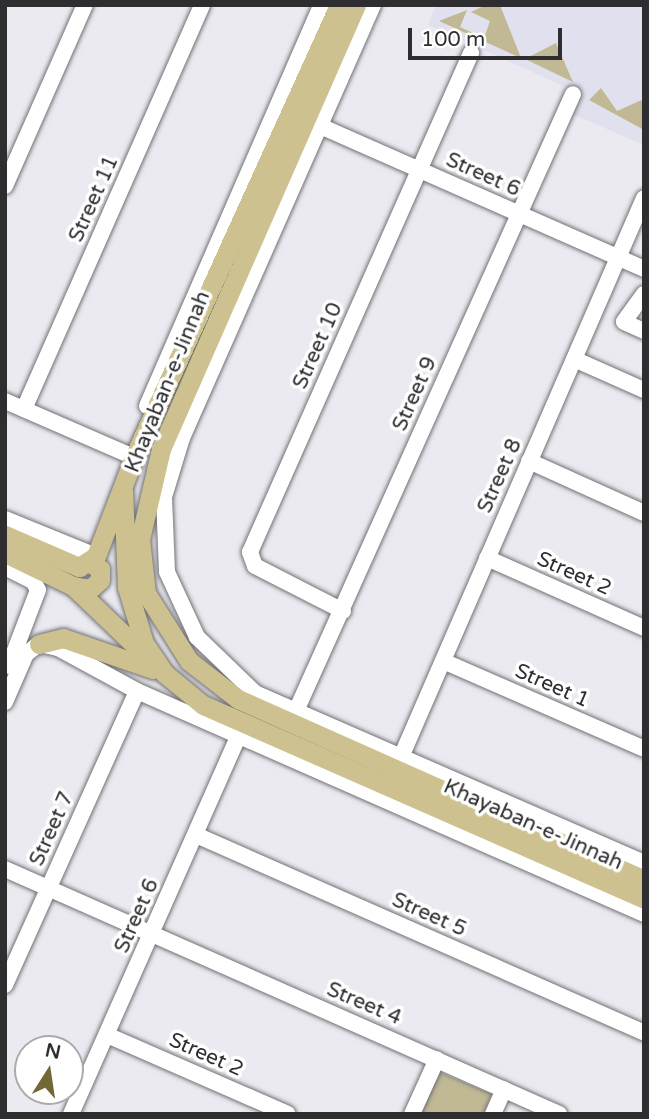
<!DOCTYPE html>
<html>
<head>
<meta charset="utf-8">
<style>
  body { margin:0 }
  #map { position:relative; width:649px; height:1119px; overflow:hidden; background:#eaeaf0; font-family:"Varela Round",sans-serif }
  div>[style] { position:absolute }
  .built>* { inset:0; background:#e0e0ee }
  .green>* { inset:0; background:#c1b994 }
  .roads { filter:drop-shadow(0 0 2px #717176) drop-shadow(0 0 2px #717176) }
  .minor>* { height:16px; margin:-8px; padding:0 8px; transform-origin:8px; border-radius:8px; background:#fff }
  .major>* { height:19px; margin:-9.5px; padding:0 9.5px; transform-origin:9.5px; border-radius:9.5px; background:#cdc28f }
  span { translate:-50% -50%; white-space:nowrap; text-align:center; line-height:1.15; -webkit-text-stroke:7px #fff; paint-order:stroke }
  .street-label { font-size:21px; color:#2e2e31 }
  .frame { position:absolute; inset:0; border:7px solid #2e2e31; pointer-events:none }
  .north { position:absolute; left:14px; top:1035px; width:70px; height:70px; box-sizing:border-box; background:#fff; border:2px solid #ababad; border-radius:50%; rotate:12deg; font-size:19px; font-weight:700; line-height:28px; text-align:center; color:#2e2e31 }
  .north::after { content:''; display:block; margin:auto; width:24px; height:32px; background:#736835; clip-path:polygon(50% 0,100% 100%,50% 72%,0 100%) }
  .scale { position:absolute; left:408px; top:28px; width:154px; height:32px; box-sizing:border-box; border:4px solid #2e2e31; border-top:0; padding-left:9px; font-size:21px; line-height:24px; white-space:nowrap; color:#2e2e31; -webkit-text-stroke:5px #fff; paint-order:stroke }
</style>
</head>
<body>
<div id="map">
  <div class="built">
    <div style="clip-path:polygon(436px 5px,644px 5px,644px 145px,570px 113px,579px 93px,428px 25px)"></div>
  </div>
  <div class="green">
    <div style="clip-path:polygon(486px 5px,500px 5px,521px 58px,439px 21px,467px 10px,460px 27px,484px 38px,490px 21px,471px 12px)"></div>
    <div style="clip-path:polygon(556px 43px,573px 82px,525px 59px)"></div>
    <div style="clip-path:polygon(601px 88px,617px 111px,644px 99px,644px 130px,589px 100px)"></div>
    <div style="clip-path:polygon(439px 1072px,492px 1094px,484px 1114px,421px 1114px)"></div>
  </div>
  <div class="roads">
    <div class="minor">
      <div style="left:373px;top:5px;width:473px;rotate:113.8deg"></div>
      <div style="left:182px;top:438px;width:62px;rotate:107deg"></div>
      <div style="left:164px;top:497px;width:75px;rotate:87.7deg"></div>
      <div style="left:167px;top:572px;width:72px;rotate:65.2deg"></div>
      <div style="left:197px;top:637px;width:81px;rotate:44deg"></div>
      <div style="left:255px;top:693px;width:425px;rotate:23.6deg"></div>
      <div style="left:311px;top:122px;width:364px;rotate:23.8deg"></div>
      <div style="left:5px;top:186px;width:198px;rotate:-66.2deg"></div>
      <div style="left:644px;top:294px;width:34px;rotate:126deg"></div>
      <div style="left:624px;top:322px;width:22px;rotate:24deg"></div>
      <div style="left:574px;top:359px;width:77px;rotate:23.9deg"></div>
      <div style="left:5px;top:401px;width:141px;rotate:23.5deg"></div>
      <div style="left:147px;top:406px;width:437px;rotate:-66.5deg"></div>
      <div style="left:24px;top:409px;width:441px;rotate:-66.2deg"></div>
      <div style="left:529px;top:461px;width:126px;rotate:24.3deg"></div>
      <div style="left:5px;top:519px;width:98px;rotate:22.1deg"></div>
      <div style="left:487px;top:558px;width:172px;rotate:24deg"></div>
      <div style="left:5px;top:567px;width:31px;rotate:27deg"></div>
      <div style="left:33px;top:581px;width:10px;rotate:61deg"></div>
      <div style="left:38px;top:590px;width:81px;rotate:110.9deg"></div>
      <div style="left:343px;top:611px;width:99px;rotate:-152.9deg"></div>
      <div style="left:255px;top:566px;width:15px;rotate:-110deg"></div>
      <div style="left:250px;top:552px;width:546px;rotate:-66.11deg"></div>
      <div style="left:443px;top:661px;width:219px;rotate:23.6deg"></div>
      <div style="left:5px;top:702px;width:52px;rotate:-66.4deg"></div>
      <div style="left:26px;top:654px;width:16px;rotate:-38deg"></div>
      <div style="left:39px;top:644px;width:19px;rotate:12deg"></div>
      <div style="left:58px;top:648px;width:90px;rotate:28.6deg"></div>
      <div style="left:137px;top:691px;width:554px;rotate:23.74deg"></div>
      <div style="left:296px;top:711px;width:676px;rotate:-65.82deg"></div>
      <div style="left:398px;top:764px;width:617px;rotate:-66.51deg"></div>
      <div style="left:196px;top:835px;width:490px;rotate:23.8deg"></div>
      <div style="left:5px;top:869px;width:606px;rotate:23.86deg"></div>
      <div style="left:5px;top:985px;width:322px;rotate:-65.8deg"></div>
      <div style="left:107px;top:1035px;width:197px;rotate:23.6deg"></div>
      <div style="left:71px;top:1114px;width:415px;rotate:-66.1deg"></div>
      <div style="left:412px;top:1114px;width:60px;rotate:-65.6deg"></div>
      <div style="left:493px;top:1114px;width:27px;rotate:-66deg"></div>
    </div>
    <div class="major">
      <div style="left:356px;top:5px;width:485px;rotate:113.7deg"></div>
      <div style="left:161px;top:449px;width:92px;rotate:103.1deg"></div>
      <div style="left:140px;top:539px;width:54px;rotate:83.7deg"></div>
      <div style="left:146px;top:593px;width:80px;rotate:57.7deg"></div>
      <div style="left:189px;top:661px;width:62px;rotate:37.8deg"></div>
      <div style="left:238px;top:699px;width:445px;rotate:24deg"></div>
      <div style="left:123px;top:490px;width:97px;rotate:87.6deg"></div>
      <div style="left:127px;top:587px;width:59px;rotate:73.1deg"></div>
      <div style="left:144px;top:643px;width:36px;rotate:56deg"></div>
      <div style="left:164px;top:673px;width:50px;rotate:39.4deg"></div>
      <div style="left:203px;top:705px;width:482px;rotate:23.7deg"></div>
      <div style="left:5px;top:535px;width:81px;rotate:23.4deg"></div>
      <div style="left:79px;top:567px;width:20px;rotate:-33deg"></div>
      <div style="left:96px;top:556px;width:106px;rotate:-69deg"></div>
      <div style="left:134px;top:457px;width:496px;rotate:-65.6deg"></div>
      <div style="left:5px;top:553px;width:76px;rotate:25.9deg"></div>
      <div style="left:73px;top:586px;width:104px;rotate:43.8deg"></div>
      <div style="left:73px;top:586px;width:17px;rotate:10deg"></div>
      <div style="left:90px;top:589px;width:13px;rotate:-42deg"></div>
      <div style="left:100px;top:580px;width:11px;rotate:-90deg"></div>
      <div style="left:100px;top:569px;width:12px;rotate:-149deg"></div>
      <div style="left:39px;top:644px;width:25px;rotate:-14deg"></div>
      <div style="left:63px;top:638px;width:95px;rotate:19deg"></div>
    </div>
  </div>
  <div class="street-label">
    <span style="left:483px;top:175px;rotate:24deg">Street 6</span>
    <span style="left:94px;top:199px;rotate:-66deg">Street 11</span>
    <span style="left:318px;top:346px;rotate:-66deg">Street 10</span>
    <span style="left:168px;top:382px;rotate:-68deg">Khayaban-e-Jinnah</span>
    <span style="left:415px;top:394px;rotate:-66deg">Street 9</span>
    <span style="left:500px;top:476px;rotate:-66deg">Street 8</span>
    <span style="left:574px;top:574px;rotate:24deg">Street 2</span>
    <span style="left:552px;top:686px;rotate:24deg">Street 1</span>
    <span style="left:533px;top:825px;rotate:24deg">Khayaban-e-Jinnah</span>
    <span style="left:52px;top:829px;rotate:-66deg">Street 7</span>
    <span style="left:429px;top:915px;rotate:24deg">Street 5</span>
    <span style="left:137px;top:916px;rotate:-66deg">Street 6</span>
    <span style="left:364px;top:1004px;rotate:23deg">Street 4</span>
    <span style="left:206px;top:1055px;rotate:24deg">Street 2</span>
  </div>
  <div class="frame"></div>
  <div class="north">N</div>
  <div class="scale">100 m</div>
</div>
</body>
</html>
